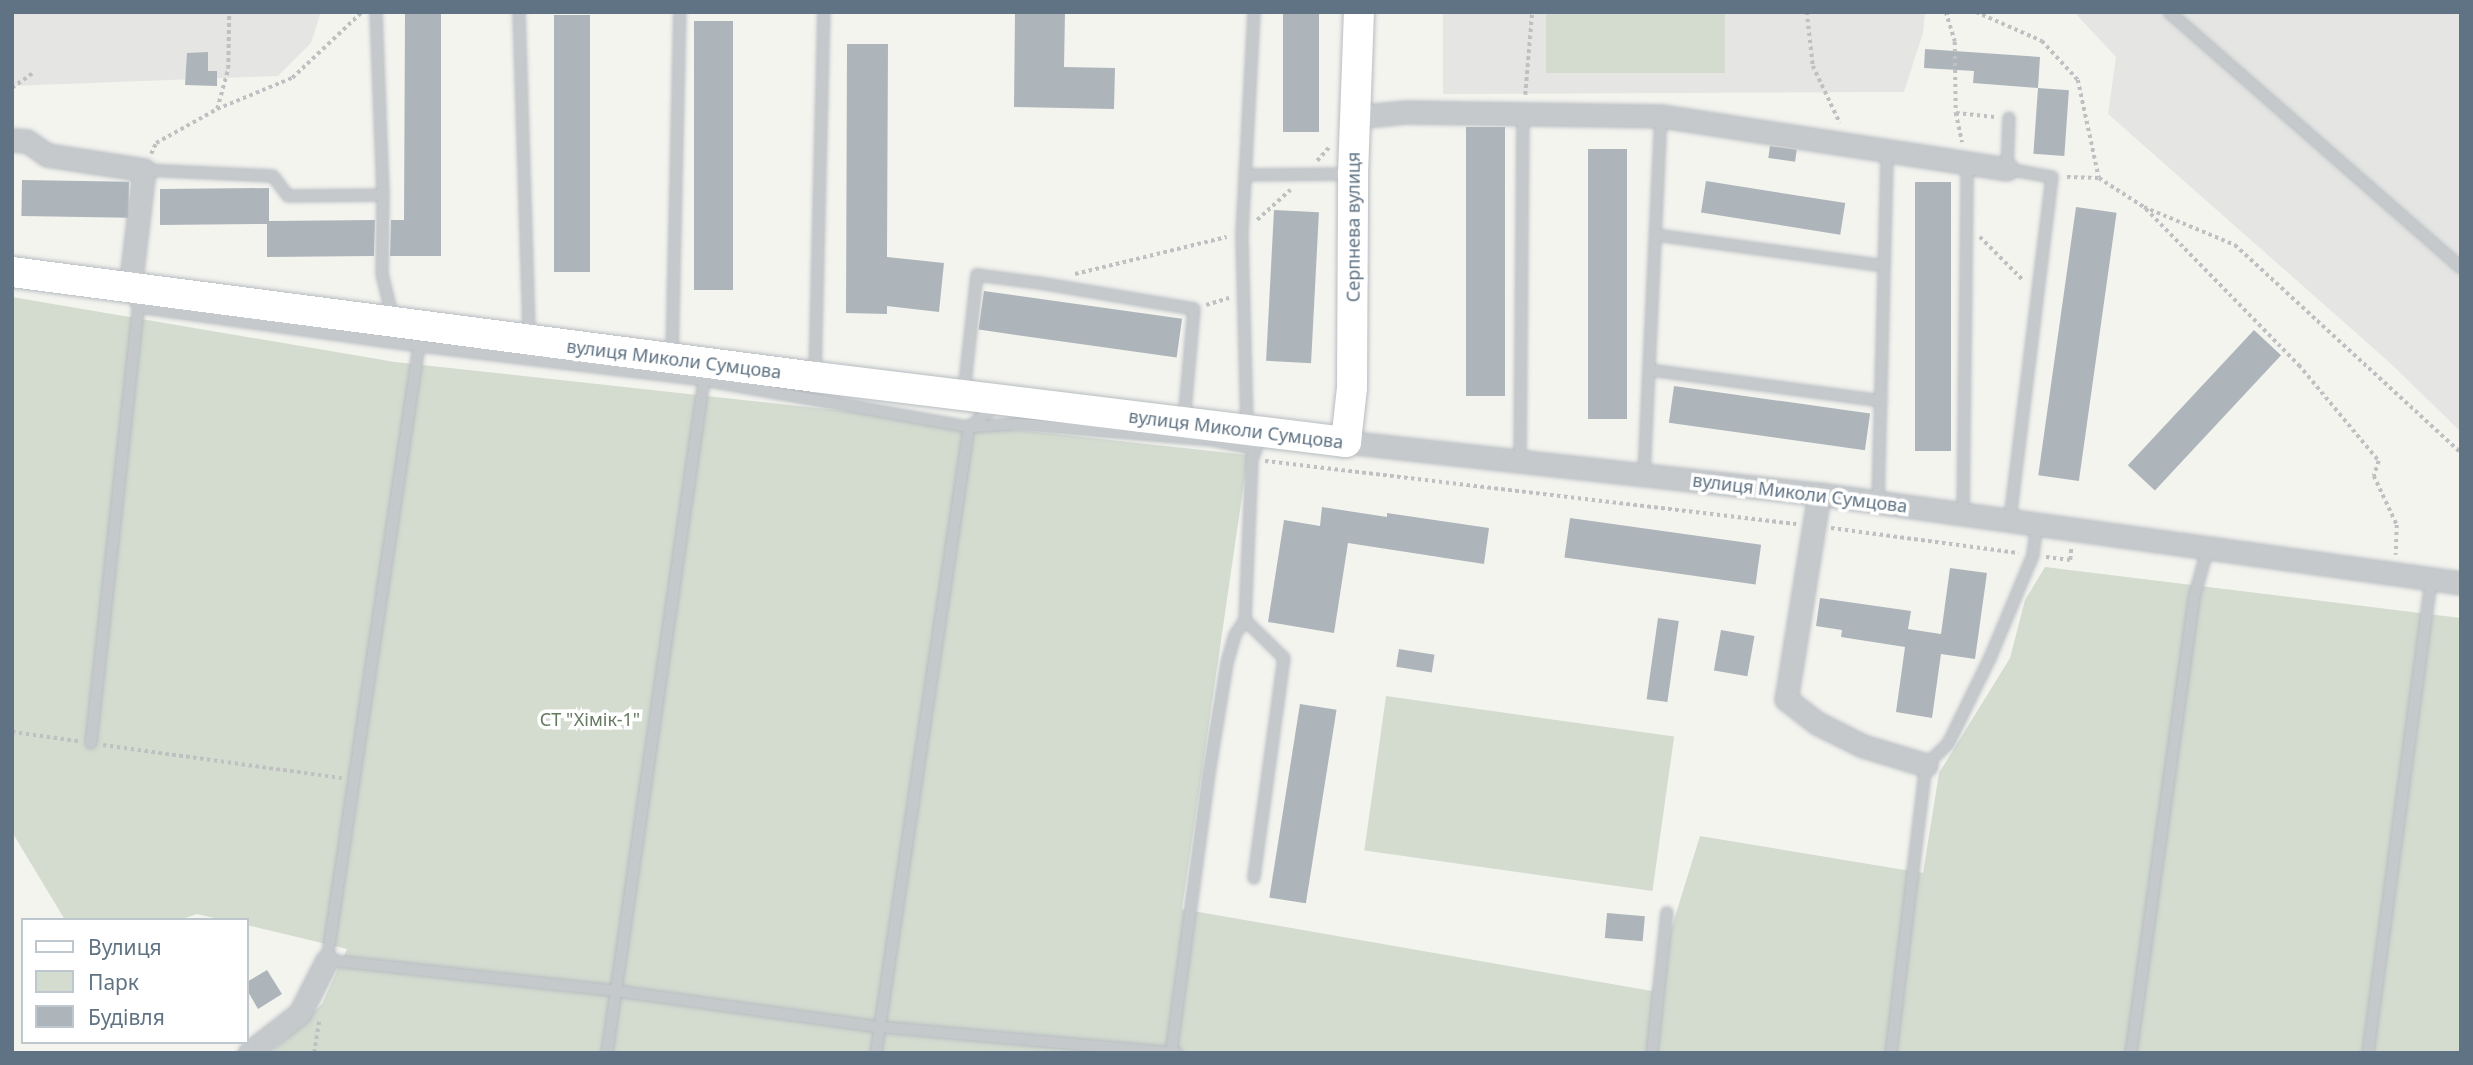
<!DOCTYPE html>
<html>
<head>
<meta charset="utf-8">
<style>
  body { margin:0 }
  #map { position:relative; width:2473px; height:1065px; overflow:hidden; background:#f4f4ef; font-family:"Noto Sans",sans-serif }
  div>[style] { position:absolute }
  .built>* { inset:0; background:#e5e6e3 }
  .green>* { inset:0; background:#d4dcd0; transform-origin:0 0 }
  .building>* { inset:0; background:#adb5bb; transform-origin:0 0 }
  .path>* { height:3.5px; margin-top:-1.75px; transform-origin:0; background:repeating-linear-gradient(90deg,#bec0c2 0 3.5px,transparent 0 7px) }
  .roads { filter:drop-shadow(0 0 2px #b7bcc1) drop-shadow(0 0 2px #b7bcc1) }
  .lane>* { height:10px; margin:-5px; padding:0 5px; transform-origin:5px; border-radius:5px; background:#c6c9cc }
  .street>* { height:21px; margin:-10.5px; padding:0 10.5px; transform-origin:10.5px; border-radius:10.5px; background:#c6c9cc }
  .secondary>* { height:30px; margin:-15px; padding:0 15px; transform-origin:15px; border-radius:15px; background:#fff }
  span { translate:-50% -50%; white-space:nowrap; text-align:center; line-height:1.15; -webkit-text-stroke:7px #fff; paint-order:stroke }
  .street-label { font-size:18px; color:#607384 }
  .park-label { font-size:18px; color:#657a60 }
  .frame { position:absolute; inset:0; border:14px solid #607384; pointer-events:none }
  .legend { position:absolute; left:21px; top:918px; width:228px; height:126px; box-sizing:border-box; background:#fff; border:2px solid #bfc7ce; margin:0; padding:9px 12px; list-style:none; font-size:21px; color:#607384 }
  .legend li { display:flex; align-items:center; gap:14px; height:35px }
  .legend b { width:35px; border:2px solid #bfc7ce }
</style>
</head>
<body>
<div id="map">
  <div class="built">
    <div style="clip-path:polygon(12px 12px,321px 12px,311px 43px,278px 76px,12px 86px)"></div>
    <div style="clip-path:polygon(1443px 12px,1925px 12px,1923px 33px,1904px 92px,1443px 94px)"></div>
    <div style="clip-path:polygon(2074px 12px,2461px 12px,2461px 432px,2389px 362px,2108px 114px,2116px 57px)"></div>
  </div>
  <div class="green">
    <div style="left:1546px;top:12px;width:179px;height:61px"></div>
    <div style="clip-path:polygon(12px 297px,395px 362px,1248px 455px,1182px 909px,1652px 991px,1700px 836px,1923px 873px,1939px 773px,2010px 658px,2025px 600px,2045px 567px,2461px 618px,2461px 1053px,271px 1053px,322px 1004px,347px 949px,247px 925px,247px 920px,223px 920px,197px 914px,179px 920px,65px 920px,12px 832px)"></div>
    <div style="left:1386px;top:696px;width:291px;height:156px;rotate:8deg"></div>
  </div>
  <div class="building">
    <div style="clip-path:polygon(405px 12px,441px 12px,441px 256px,390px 256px,391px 220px,404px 220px)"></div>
    <div style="clip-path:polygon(1015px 12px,1065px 12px,1064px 67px,1115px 68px,1114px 109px,1014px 107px)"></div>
    <div style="left:1283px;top:12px;width:36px;height:120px"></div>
    <div style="left:554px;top:15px;width:36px;height:257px"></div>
    <div style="left:694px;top:21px;width:39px;height:269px"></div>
    <div style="clip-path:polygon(847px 44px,888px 44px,887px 257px,944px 263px,939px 312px,887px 306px,887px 314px,846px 313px)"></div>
    <div style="clip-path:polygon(1925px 49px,2040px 57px,2038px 88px,1973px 83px,1974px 71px,1924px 68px)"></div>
    <div style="clip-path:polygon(208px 52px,208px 71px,217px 71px,217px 86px,185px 85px,187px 53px)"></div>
    <div style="left:2038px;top:88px;width:31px;height:66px;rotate:4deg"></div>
    <div style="left:1466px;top:127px;width:39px;height:269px"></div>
    <div style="left:1770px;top:146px;width:27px;height:12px;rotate:8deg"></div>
    <div style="left:1588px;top:149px;width:39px;height:270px"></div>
    <div style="left:22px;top:180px;width:107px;height:36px;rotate:1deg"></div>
    <div style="left:1706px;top:181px;width:141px;height:32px;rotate:9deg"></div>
    <div style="left:1915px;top:182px;width:36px;height:269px"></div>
    <div style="clip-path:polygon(269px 188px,269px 221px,375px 220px,374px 256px,267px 257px,267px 224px,160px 225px,160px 189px)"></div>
    <div style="left:2076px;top:207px;width:41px;height:271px;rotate:8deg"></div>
    <div style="left:1274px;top:210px;width:45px;height:151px;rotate:3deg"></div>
    <div style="left:984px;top:291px;width:200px;height:39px;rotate:8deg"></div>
    <div style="left:2254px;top:330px;width:37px;height:185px;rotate:43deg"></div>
    <div style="left:1674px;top:386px;width:198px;height:37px;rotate:8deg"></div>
    <div style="clip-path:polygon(1322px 507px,1387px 517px,1387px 513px,1489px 528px,1484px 564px,1348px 543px,1334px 633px,1268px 622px,1284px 520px,1320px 526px)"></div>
    <div style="left:1570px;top:518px;width:193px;height:40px;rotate:8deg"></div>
    <div style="clip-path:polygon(1950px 568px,1987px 573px,1975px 659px,1941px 654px,1932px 718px,1896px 712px,1905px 647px,1841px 637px,1842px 630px,1816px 626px,1820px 598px,1911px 611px,1908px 629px,1941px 634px)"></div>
    <div style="left:1658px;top:618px;width:21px;height:82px;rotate:8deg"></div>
    <div style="left:1721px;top:630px;width:34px;height:41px;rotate:10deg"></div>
    <div style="left:1399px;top:649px;width:36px;height:18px;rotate:9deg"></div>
    <div style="left:1300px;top:704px;width:37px;height:196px;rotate:9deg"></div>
    <div style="left:1607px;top:913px;width:38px;height:25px;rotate:5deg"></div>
    <div style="clip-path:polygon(267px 970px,282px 994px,258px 1009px,247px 990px,247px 982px)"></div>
  </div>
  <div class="path">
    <div style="left:1807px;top:12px;width:54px;rotate:83.7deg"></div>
    <div style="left:1813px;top:66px;width:63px;rotate:64.7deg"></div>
    <div style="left:1946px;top:12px;width:31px;rotate:73deg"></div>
    <div style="left:1955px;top:42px;width:71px;rotate:89.2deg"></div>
    <div style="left:1956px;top:113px;width:39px;rotate:6deg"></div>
    <div style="left:1976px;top:12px;width:72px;rotate:23.7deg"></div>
    <div style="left:2042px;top:41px;width:53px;rotate:47.3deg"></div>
    <div style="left:2078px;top:80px;width:100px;rotate:77.9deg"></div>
    <div style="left:1407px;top:13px;width:1px;rotate:-45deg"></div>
    <div style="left:12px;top:88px;width:27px;rotate:-36deg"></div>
    <div style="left:1525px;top:95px;width:83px;rotate:-85.2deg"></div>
    <div style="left:217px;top:109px;width:81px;rotate:-22.5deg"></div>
    <div style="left:292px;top:78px;width:95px;rotate:-43.3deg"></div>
    <div style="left:1956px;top:113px;width:30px;rotate:78deg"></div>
    <div style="left:151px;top:154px;width:12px;rotate:-66deg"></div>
    <div style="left:156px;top:143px;width:70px;rotate:-29.1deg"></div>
    <div style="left:217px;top:109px;width:41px;rotate:-74.6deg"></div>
    <div style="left:228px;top:69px;width:57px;rotate:-89deg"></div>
    <div style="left:1317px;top:161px;width:20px;rotate:-49deg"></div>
    <div style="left:2067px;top:177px;width:32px;rotate:2deg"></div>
    <div style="left:2099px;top:178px;width:54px;rotate:32.8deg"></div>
    <div style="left:2144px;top:207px;width:99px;rotate:22.7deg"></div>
    <div style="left:2235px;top:245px;width:307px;rotate:42.6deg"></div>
    <div style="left:2146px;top:209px;width:219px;rotate:45.6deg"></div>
    <div style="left:2299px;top:365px;width:125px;rotate:50.2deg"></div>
    <div style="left:2379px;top:461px;width:16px;rotate:108deg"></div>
    <div style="left:2374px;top:476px;width:54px;rotate:64.9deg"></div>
    <div style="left:2397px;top:525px;width:30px;rotate:92deg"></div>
    <div style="left:1257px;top:220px;width:45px;rotate:-42.3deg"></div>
    <div style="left:1980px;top:237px;width:62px;rotate:45deg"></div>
    <div style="left:1075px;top:274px;width:156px;rotate:-13.7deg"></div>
    <div style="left:1206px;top:305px;width:24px;rotate:-17deg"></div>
    <div style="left:1265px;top:461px;width:535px;rotate:6.77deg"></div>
    <div style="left:1831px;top:528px;width:189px;rotate:7.6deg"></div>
    <div style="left:2046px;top:557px;width:24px;rotate:7deg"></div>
    <div style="left:2070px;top:560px;width:11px;rotate:-85deg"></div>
    <div style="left:12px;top:732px;width:67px;rotate:7.8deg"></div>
    <div style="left:103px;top:745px;width:241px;rotate:7.9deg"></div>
    <div style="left:314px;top:1053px;width:32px;rotate:-81deg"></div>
  </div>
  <div class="roads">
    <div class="lane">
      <div style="left:376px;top:12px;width:183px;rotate:87.8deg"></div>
      <div style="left:383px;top:195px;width:79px;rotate:90.7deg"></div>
      <div style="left:382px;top:274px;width:46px;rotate:76.3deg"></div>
      <div style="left:519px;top:12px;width:326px;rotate:88.2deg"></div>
      <div style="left:2169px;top:12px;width:388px;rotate:41.2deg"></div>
      <div style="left:2009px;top:118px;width:51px;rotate:92.2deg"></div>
      <div style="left:2007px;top:169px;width:46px;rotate:10.1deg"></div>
      <div style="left:2052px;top:177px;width:346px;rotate:97deg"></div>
      <div style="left:144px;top:170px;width:129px;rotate:2.7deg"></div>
      <div style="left:273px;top:176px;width:25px;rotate:53deg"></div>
      <div style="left:288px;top:196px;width:95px;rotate:-0.6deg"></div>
      <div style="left:1245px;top:175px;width:106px;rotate:-0.5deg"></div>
      <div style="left:1656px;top:235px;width:230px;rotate:7.7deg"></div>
      <div style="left:131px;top:291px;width:17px;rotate:66deg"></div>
      <div style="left:138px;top:307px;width:284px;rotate:7.9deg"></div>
      <div style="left:419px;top:346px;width:287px;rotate:6.8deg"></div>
      <div style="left:704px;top:380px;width:269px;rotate:10.1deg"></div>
      <div style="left:969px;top:427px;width:36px;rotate:-38deg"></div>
      <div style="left:419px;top:346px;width:621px;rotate:98.52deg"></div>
      <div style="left:327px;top:960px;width:291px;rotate:6.1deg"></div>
      <div style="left:616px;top:991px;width:266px;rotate:7.8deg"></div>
      <div style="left:880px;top:1027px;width:298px;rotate:5deg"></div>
      <div style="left:672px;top:356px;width:344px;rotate:-88.7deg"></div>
      <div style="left:1650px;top:370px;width:233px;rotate:7.6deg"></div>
      <div style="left:815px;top:373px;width:361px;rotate:-88.6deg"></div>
      <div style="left:964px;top:392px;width:118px;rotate:-83.7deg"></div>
      <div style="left:977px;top:275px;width:63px;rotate:7.4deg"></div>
      <div style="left:1039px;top:283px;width:157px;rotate:9.5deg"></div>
      <div style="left:1194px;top:309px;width:111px;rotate:95.1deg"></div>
      <div style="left:1247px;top:428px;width:194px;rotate:-91.5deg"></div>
      <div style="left:1242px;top:234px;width:222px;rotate:-86.9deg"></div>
      <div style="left:1520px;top:459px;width:345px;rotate:-89.5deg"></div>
      <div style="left:1644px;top:474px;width:358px;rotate:-87.3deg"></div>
      <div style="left:1878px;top:502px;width:351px;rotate:-88.5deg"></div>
      <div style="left:1963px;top:513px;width:350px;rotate:-89.3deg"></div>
      <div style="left:1245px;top:620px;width:54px;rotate:44.3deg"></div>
      <div style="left:1284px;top:658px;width:222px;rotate:97.8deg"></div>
      <div style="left:91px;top:743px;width:439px;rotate:-83.8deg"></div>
      <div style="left:607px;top:1053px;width:680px;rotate:-81.8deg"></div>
      <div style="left:876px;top:1053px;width:633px;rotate:-81.55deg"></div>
      <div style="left:969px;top:427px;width:50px;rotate:-3.4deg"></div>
      <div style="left:1019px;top:424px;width:195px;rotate:4.7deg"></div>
      <div style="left:1213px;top:440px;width:44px;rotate:11.8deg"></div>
      <div style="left:1256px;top:449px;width:11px;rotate:112deg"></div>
      <div style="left:1252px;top:459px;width:161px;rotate:92.5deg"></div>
      <div style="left:1245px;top:620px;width:18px;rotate:124deg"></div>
      <div style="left:1235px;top:635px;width:29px;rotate:106deg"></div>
      <div style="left:1227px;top:663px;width:111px;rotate:99.3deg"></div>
      <div style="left:1209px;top:773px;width:283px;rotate:97.7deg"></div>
      <div style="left:1652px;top:1053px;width:141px;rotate:-83.9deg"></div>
      <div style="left:1891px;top:1053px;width:290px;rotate:-83.1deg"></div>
      <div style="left:1926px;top:765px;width:30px;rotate:-44deg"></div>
      <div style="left:1948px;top:744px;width:96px;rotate:-64deg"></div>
      <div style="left:1990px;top:658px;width:112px;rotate:-67.3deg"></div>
      <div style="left:2033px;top:555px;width:31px;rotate:-83deg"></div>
      <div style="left:2131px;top:1053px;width:459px;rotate:-82.1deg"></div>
      <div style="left:2194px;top:598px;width:53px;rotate:-74.6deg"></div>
      <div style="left:2368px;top:1053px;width:478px;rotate:-82.4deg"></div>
    </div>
    <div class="street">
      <div style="left:1354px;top:117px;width:52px;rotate:-5.5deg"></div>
      <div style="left:1406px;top:112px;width:255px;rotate:0.9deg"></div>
      <div style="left:1661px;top:116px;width:350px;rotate:8.7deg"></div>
      <div style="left:12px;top:140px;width:15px;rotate:4deg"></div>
      <div style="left:27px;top:141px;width:24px;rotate:35deg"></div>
      <div style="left:47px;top:155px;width:98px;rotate:8.8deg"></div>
      <div style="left:144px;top:170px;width:119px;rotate:96.8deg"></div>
      <div style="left:1346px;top:442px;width:476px;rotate:6.3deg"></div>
      <div style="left:1819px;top:494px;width:648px;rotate:7.89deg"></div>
      <div style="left:1819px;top:494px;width:208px;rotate:99.1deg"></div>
      <div style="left:1786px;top:699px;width:39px;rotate:38deg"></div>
      <div style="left:1817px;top:723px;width:51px;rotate:26.6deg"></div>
      <div style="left:1863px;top:746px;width:66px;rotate:16.8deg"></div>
      <div style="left:249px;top:1053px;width:65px;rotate:-38.1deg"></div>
      <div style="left:300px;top:1013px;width:59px;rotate:-63deg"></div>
    </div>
    <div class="secondary">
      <div style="left:12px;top:272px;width:810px;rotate:7.45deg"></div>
      <div style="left:815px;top:377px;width:535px;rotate:6.98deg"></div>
      <div style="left:1346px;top:442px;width:54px;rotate:-83.7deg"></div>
      <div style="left:1352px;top:388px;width:214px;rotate:-89.7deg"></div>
      <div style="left:1353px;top:174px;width:162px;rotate:-87.9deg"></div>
    </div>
  </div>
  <div class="street-label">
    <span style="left:1353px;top:227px;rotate:-90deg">Серпнева вулиця</span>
    <span style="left:674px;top:359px;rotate:7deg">вулиця Миколи Сумцова</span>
    <span style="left:1236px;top:429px;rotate:7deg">вулиця Миколи Сумцова</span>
    <span style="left:1800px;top:493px;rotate:7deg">вулиця Миколи Сумцова</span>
  </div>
  <div class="park-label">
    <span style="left:590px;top:719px">СТ "Хімік-1"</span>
  </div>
  <div class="frame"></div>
  <ul class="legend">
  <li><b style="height:9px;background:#fff"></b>Вулиця</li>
  <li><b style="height:19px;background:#d4dcd0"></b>Парк</li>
  <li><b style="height:19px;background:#adb5bb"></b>Будівля</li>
  </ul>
</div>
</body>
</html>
